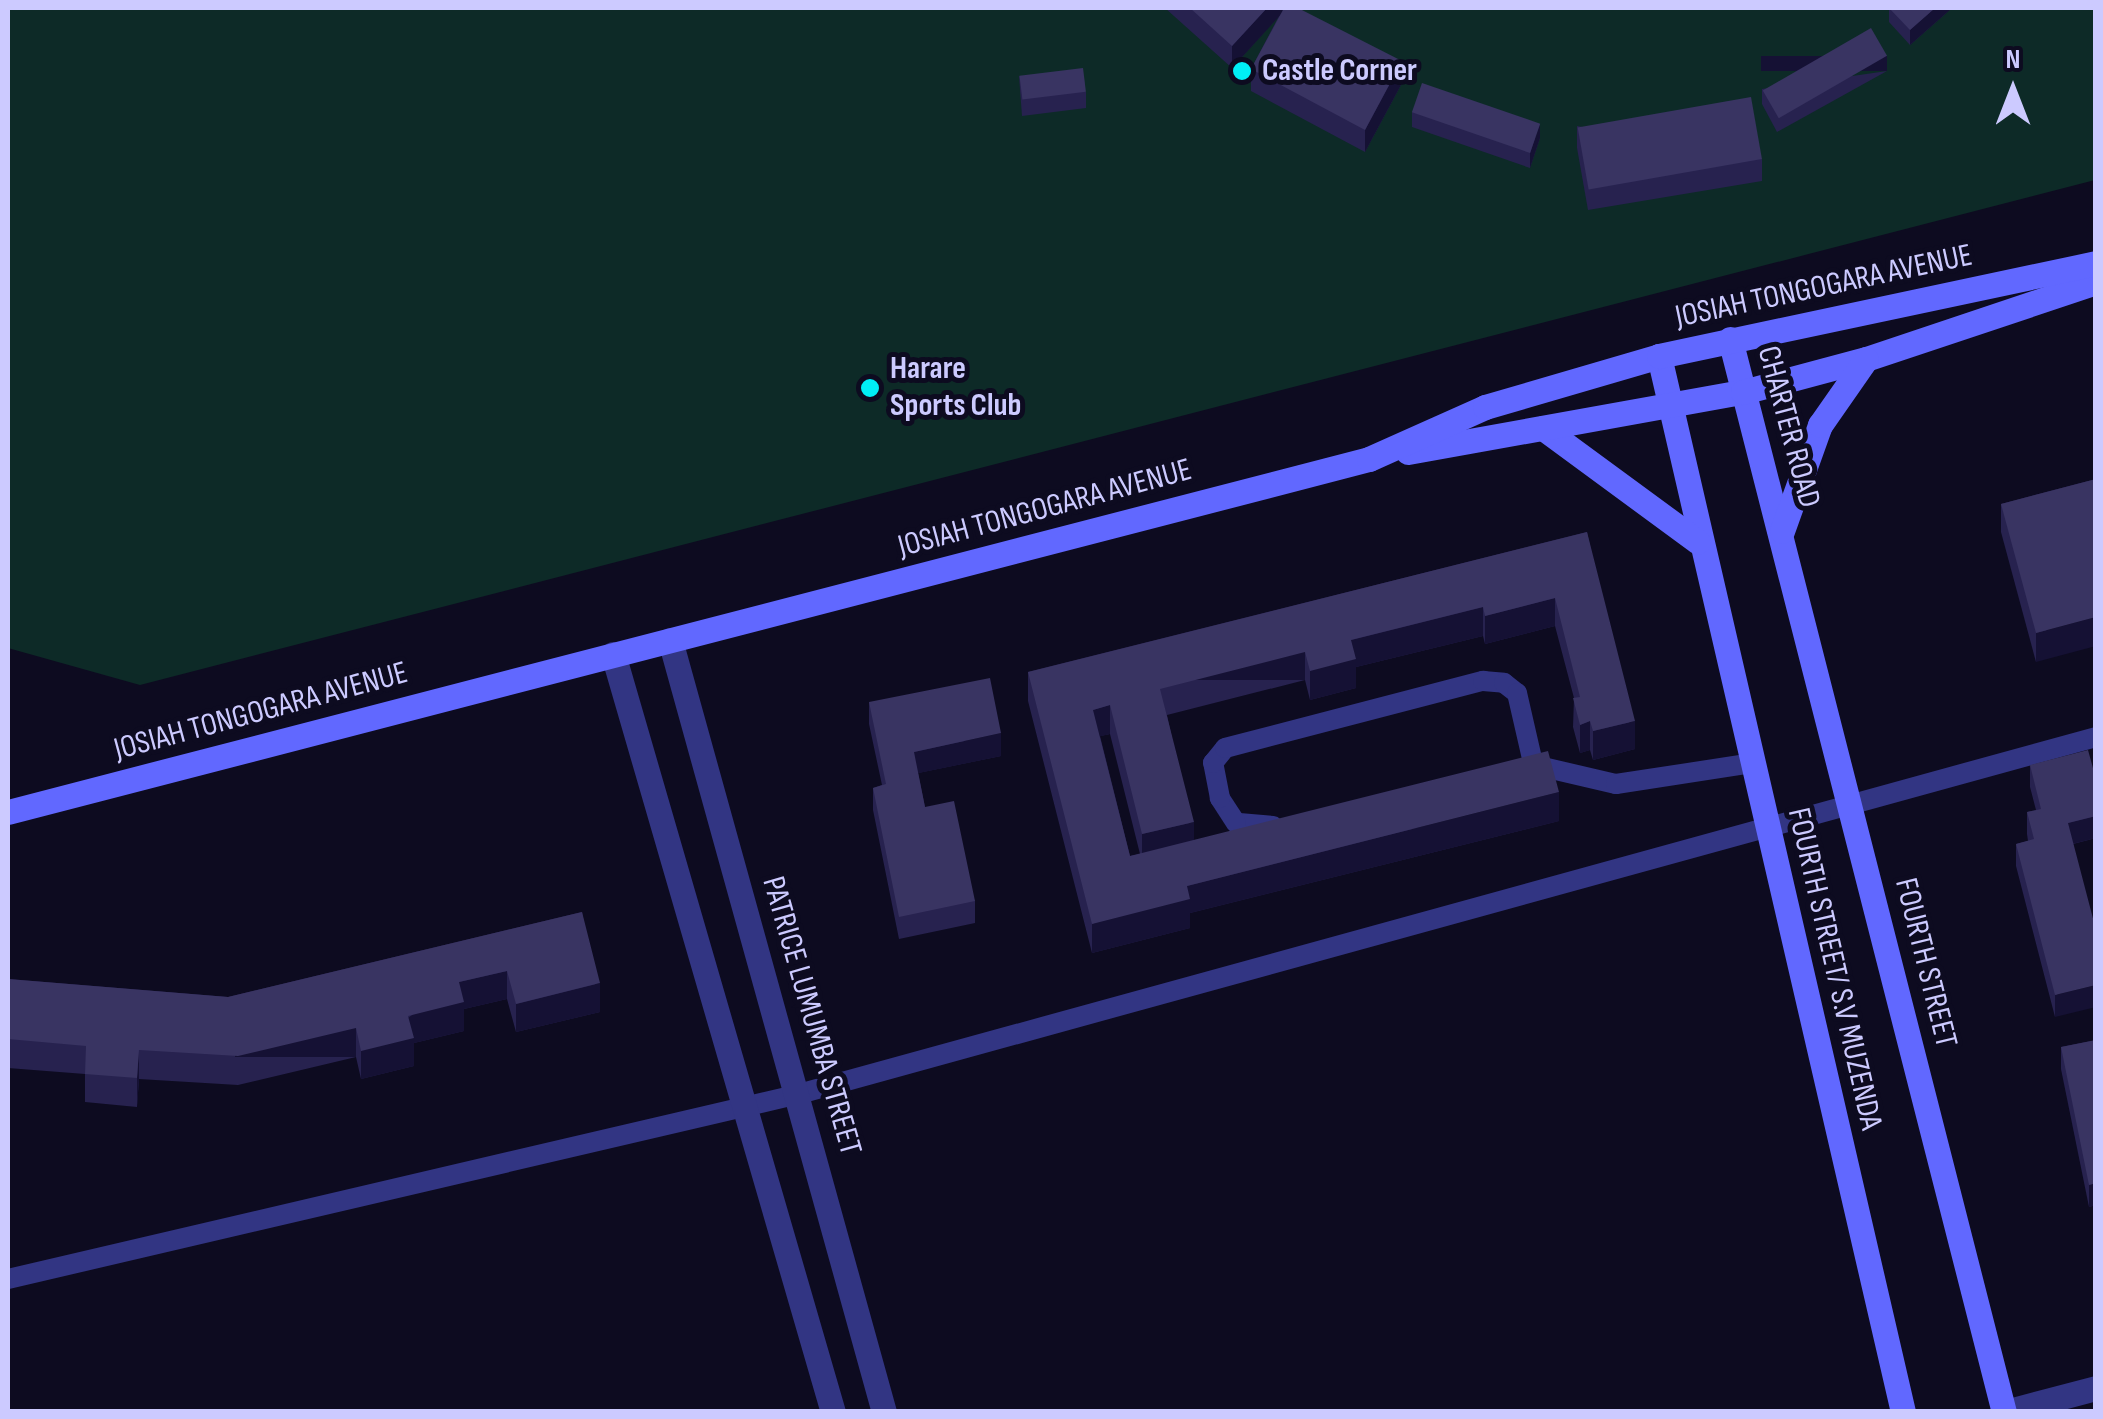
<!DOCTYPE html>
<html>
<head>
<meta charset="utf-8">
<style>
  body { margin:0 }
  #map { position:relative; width:2103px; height:1419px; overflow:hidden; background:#0d0b20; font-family:"Sofia Sans Condensed",sans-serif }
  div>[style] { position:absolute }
  .green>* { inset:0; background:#0d2a27 }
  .lane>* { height:20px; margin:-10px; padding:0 10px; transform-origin:10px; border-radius:10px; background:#323583 }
  .street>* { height:25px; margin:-12.5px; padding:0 12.5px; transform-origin:12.5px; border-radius:12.5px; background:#323583 }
  .secondary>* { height:25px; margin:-12.5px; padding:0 12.5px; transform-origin:12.5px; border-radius:12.5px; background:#6168ff }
  .wall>* { inset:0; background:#27224f }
  .shaded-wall>* { inset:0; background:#151134; transform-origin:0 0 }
  .building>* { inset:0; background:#393462; transform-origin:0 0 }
  .dots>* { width:28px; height:28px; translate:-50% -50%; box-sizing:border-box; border:5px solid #0d0b20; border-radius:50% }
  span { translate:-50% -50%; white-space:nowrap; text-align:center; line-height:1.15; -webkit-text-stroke:10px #0d0b20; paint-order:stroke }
  .poi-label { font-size:32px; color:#cccaff; font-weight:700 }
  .left { translate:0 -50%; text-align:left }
  .street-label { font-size:32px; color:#cccaff }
  .frame { position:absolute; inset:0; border:10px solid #cccaff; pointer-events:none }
  .north { position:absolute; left:1963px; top:40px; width:100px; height:100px; -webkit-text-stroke:8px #0d0b20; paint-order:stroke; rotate:0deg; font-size:28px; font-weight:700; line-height:40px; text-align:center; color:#cccaff }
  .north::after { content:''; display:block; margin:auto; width:35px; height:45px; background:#cccaff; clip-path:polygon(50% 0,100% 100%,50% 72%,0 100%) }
</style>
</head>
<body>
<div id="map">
  <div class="green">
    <div style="clip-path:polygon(8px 8px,2095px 8px,2095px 180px,140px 685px,8px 648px)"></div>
  </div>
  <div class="lane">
    <div style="left:1530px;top:764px;width:88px;rotate:13.1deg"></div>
    <div style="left:1616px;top:784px;width:139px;rotate:-8.7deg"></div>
    <div style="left:1273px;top:826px;width:37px;rotate:-175deg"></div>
    <div style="left:1236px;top:823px;width:30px;rotate:-123deg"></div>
    <div style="left:1220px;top:798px;width:36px;rotate:-101deg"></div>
    <div style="left:1213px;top:763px;width:19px;rotate:-51deg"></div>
    <div style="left:1225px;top:748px;width:267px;rotate:-14.6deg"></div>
    <div style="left:1483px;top:681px;width:21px;rotate:5deg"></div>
    <div style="left:1504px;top:683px;width:16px;rotate:38deg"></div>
    <div style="left:1517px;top:693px;width:72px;rotate:77.1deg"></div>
    <div style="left:8px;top:1279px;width:812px;rotate:-13.16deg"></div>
    <div style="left:799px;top:1094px;width:1345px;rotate:-15.39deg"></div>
  </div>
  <div class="street">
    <div style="left:670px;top:640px;width:801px;rotate:74.51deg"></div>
    <div style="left:613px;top:654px;width:789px;rotate:73.82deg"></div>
    <div style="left:2005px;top:1412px;width:94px;rotate:-14.8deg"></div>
  </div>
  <div class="secondary">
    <div style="left:1730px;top:339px;width:1107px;rotate:75.68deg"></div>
    <div style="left:1659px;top:356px;width:1084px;rotate:76.99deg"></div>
    <div style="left:1543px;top:428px;width:192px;rotate:36.3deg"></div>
    <div style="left:1408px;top:452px;width:340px;rotate:-10.2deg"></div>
    <div style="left:1743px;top:392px;width:127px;rotate:-15deg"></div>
    <div style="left:1866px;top:359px;width:243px;rotate:-18.5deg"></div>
    <div style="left:1782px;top:531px;width:113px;rotate:-70.3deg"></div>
    <div style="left:1820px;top:425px;width:80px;rotate:-55.1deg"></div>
    <div style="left:8px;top:812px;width:1406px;rotate:-14.54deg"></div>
    <div style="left:1369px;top:459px;width:127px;rotate:-24.1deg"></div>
    <div style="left:1485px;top:407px;width:181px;rotate:-16.3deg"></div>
    <div style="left:1659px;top:356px;width:447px;rotate:-12deg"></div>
  </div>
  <div class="wall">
    <div style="clip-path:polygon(1165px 8px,1298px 8px,1402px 83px,1365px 152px,1251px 91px,1251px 69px,1279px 16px,1232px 68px)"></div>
    <div style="clip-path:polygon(1889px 8px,1952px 8px,1910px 45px,1889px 22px)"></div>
    <div style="clip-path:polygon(1887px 71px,1777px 132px,1762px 104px,1762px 89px)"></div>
    <div style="clip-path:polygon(1019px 76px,1086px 92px,1086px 108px,1022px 116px)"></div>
    <div style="clip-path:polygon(1412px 112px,1540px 138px,1530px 168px,1412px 127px)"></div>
    <div style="clip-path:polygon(1577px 126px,1762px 159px,1762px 181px,1588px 210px,1577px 148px)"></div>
    <div style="clip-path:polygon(2096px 479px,2036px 662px,2001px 532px,2001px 504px)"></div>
    <div style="clip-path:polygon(evenodd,1587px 532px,1635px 749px,1593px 760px,1590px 750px,1580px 753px,1573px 727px,1574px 698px,1555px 626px,1485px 644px,1483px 636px,1356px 667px,1356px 688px,1310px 700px,1305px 680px,1167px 715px,1194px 840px,1559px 821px,1190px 913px,1190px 928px,1092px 953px,1028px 701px,1028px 672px,1587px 532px,1110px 734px,1140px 854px,1130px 856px,1100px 736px,1110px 734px)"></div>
    <div style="clip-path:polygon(869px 702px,1001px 756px,918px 773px,925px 807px,975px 901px,975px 923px,899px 939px,873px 810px,873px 788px,882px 785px,869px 724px)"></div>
    <div style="clip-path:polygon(2030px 765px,2096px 779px,2096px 838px,2073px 844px,2055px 1017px,2016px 866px,2016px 844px,2028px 841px,2027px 834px,2027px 812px,2036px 810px,2030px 787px)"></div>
    <div style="clip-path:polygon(582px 912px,600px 1012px,516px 1032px,507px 999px,464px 1009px,464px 1031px,414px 1043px,414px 1066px,361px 1079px,356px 1057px,238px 1085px,139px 1079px,137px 1107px,85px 1102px,85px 1074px,8px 1068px,8px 979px,228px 997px)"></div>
    <div style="clip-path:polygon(2096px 1040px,2096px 1205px,2089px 1207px,2061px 1069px,2061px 1047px)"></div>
  </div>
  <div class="shaded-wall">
    <div style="clip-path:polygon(1267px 8px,1284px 8px,1284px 11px,1232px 68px,1232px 46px)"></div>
    <div style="clip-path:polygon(1935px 8px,1952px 8px,1910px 45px,1910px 30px)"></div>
    <div style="left:1887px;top:56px;width:15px;height:126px;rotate:90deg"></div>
    <div style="clip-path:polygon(1402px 61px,1402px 83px,1365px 152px,1365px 130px)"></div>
    <div style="clip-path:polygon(1540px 123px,1540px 138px,1530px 168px,1530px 153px)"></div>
    <div style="clip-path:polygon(1555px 598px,1555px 626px,1485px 644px,1485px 616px)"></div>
    <div style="clip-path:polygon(1483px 607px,1483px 636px,1356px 667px,1356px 688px,1310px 700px,1310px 671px,1351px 640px)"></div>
    <div style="clip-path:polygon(2096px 617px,2096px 646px,2036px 662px,2036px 633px)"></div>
    <div style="left:1305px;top:652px;width:28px;height:150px;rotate:90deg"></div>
    <div style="clip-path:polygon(1110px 705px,1110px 734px,1093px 738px,1093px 710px)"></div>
    <div style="clip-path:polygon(1590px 721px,1590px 750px,1580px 753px,1580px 725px)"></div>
    <div style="clip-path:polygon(1635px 721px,1635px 749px,1593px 760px,1593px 731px)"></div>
    <div style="clip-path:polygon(1001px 733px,1001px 756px,914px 774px,914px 752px)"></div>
    <div style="clip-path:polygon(1559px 792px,1559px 821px,1190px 913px,1190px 928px,1092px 953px,1092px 924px,1187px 886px)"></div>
    <div style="clip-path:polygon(2096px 816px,2096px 838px,2068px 845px,2068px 823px)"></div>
    <div style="clip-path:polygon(1194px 822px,1194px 850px,1142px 862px,1142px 834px)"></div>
    <div style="clip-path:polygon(507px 971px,507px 999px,464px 1009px,464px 1031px,414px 1043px,414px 1066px,361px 1079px,361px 1051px,459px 982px)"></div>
    <div style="clip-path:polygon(600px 983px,600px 1012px,516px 1032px,516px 1004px)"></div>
    <div style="clip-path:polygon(2096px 985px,2096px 1007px,2055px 1017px,2055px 995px)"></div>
    <div style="left:356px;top:1028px;width:29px;height:121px;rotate:90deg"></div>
    <div style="clip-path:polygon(139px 1050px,139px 1079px,137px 1107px,137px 1078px)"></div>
    <div style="clip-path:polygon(2096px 1183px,2096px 1205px,2089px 1207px,2089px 1185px)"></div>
  </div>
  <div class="building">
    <div style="clip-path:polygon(1190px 8px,1267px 8px,1232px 46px)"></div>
    <div style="clip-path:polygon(1284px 8px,1298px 8px,1402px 61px,1365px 130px,1251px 69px)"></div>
    <div style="clip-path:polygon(1889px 8px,1935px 8px,1910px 30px)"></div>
    <div style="left:1871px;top:28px;width:32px;height:125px;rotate:60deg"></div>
    <div style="left:1083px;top:68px;width:24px;height:64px;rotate:83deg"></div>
    <div style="left:1422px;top:83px;width:125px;height:31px;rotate:19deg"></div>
    <div style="left:1751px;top:97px;width:63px;height:176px;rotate:80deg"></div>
    <div style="clip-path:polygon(2096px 479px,2096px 617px,2036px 633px,2001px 504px)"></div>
    <div style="clip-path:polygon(1587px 532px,1635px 721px,1593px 731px,1590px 721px,1580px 725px,1573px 698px,1580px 697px,1555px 598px,1485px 616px,1483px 607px,1351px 640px,1356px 659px,1310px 671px,1305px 652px,1160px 689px,1194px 822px,1142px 834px,1110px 705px,1093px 710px,1130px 856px,1548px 751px,1559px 792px,1187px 886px,1190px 899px,1092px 924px,1028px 672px)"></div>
    <div style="clip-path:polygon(990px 678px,1001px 733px,914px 752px,925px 807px,954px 801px,975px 901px,899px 917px,873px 788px,886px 784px,869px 702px)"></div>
    <div style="clip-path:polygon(2088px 750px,2096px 779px,2096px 816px,2068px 823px,2096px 930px,2096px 985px,2055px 995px,2016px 844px,2034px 839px,2027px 812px,2041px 809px,2030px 765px)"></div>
    <div style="clip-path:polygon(582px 912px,600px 983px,516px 1004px,507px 971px,459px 982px,464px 1002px,408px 1016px,414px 1038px,361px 1051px,356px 1028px,238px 1056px,139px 1050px,137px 1078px,85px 1074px,86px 1046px,8px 1039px,8px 979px,228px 997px)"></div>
    <div style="clip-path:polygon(2096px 1040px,2096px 1183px,2089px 1185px,2061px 1047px)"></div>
  </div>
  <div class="dots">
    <div style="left:1242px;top:71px;background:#00eef5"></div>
    <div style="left:870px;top:388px;background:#00eef5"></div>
  </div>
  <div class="poi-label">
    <span class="left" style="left:1262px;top:71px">Castle Corner</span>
    <span class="left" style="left:890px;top:388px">Harare<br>Sports Club</span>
  </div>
  <div class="street-label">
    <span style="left:1824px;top:287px;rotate:-12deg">JOSIAH TONGOGARA AVENUE</span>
    <span style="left:1788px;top:427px;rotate:75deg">CHARTER ROAD</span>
    <span style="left:1045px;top:509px;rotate:-15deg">JOSIAH TONGOGARA AVENUE</span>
    <span style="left:261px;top:712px;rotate:-15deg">JOSIAH TONGOGARA AVENUE</span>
    <span style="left:1925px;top:963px;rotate:76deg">FOURTH STREET</span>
    <span style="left:1834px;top:969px;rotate:77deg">FOURTH STREET/ S.V MUZENDA</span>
    <span style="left:811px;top:1016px;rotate:74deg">PATRICE LUMUMBA STREET</span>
  </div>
  <div class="frame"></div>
  <div class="north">N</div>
</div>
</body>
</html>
